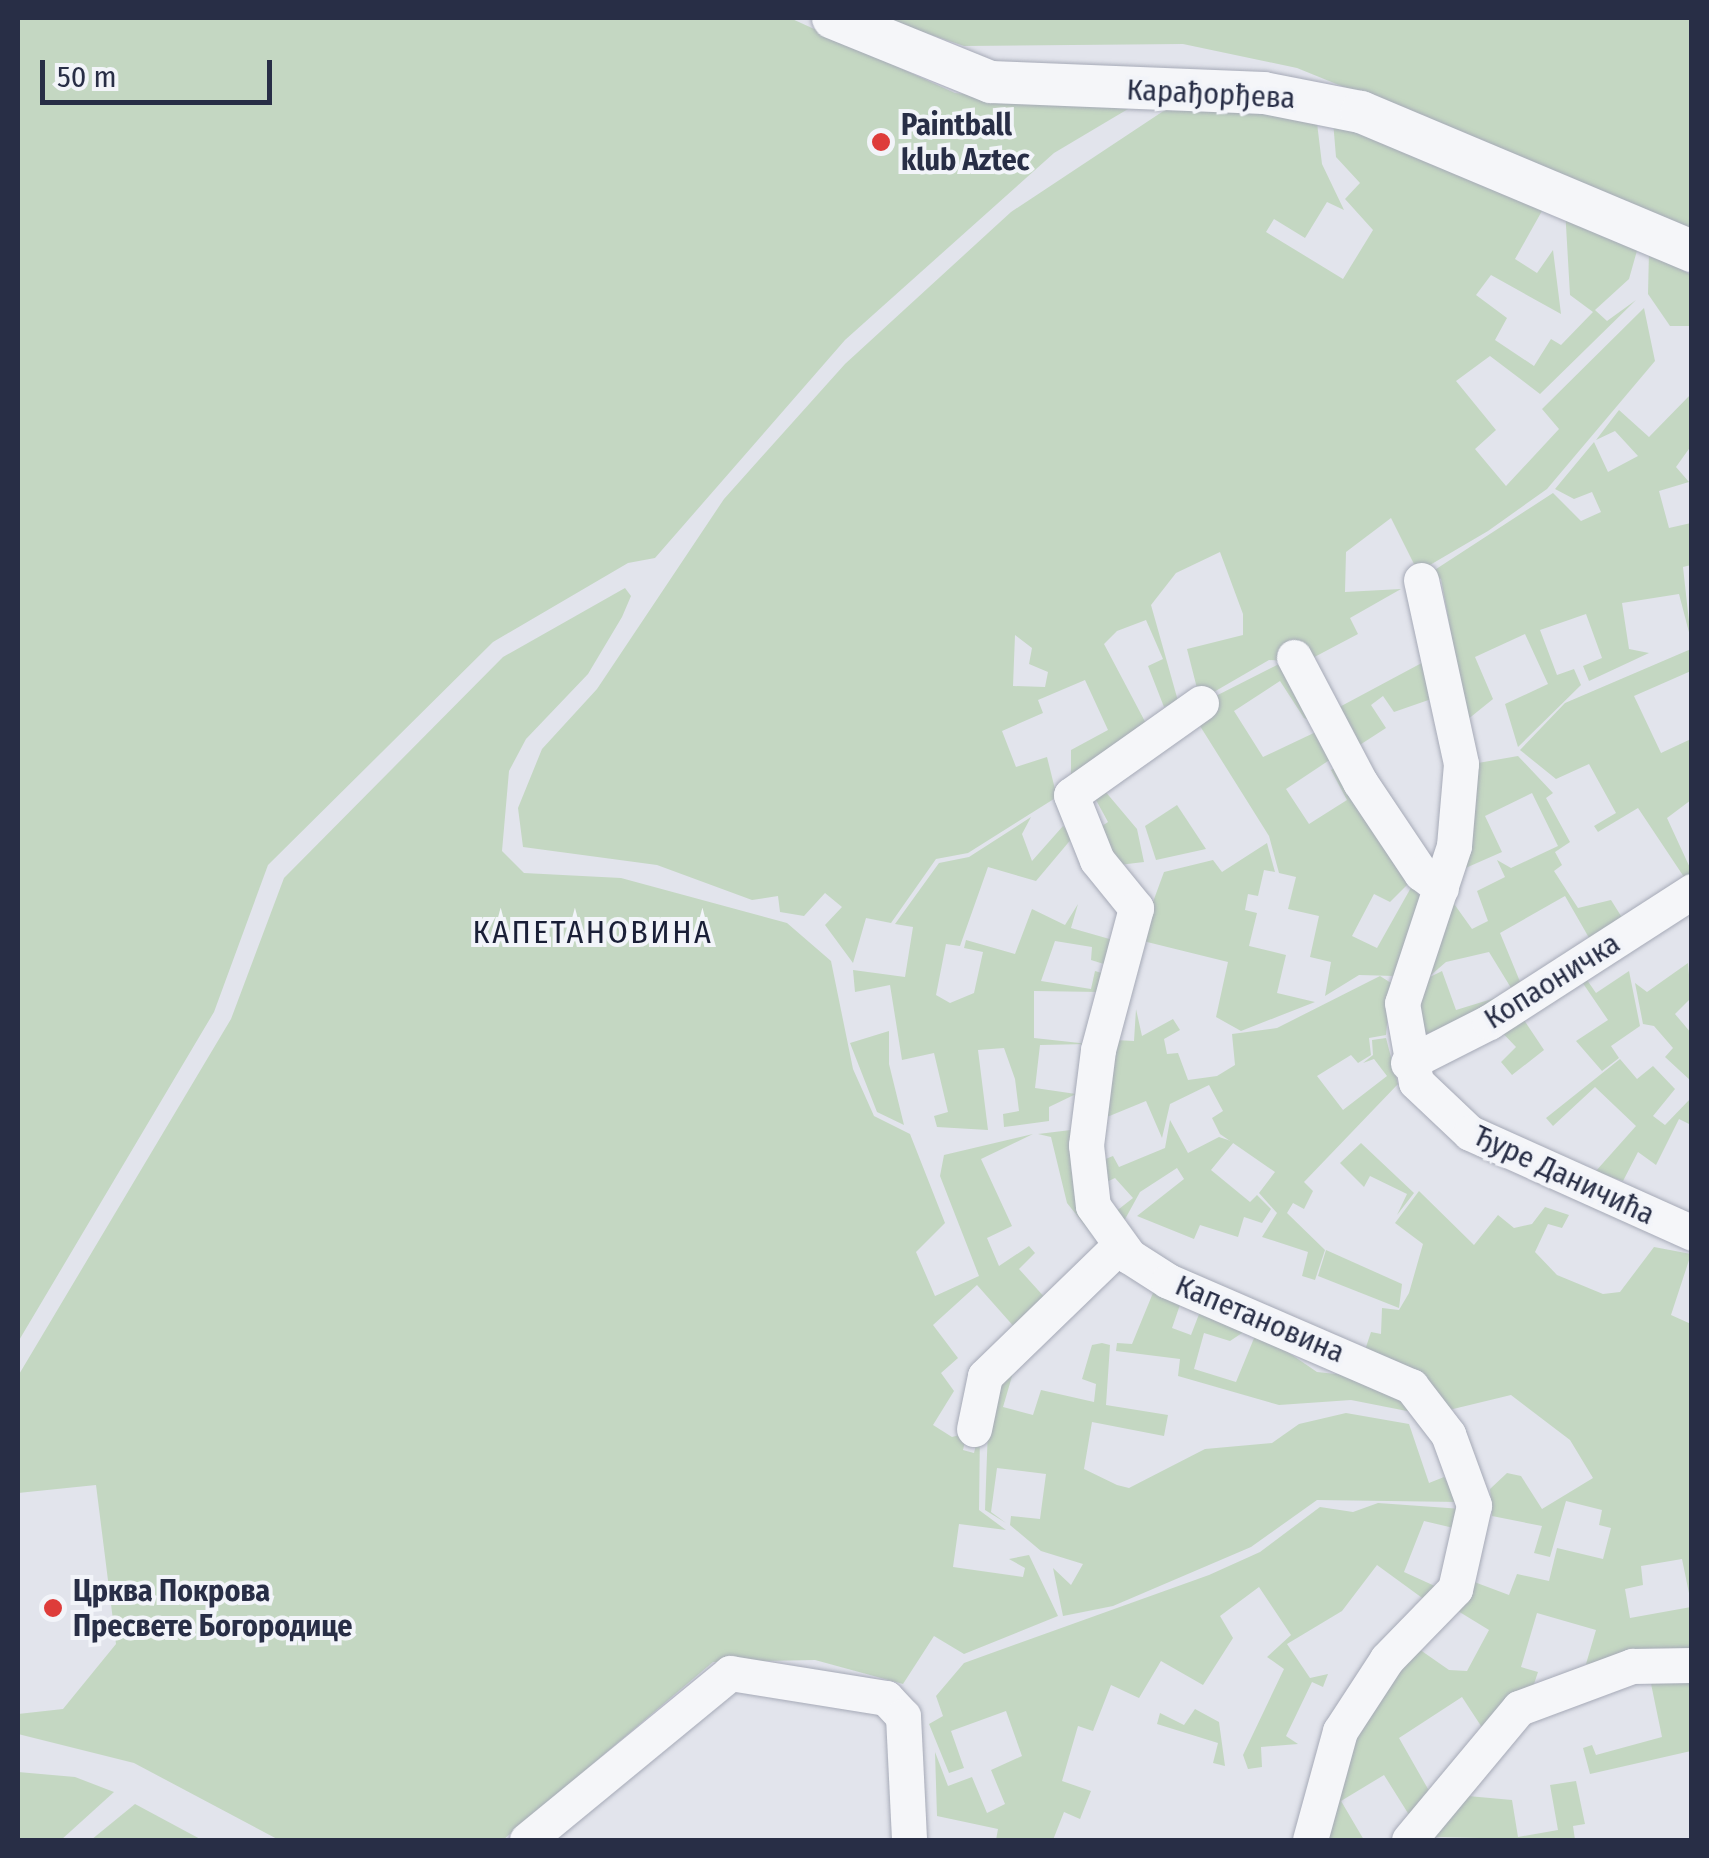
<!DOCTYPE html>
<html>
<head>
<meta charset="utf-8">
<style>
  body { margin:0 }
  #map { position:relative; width:1709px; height:1858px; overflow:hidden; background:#e2e4ec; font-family:"Fira Sans Condensed",sans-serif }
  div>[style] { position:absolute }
  .green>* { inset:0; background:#c4d7c2 }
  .roads { filter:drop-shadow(0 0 2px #a6aab7) drop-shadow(0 0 2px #a6aab7) }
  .minor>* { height:35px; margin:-17.5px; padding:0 17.5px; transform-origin:17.5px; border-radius:17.5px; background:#f5f6f9 }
  .tertiary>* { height:42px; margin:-21px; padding:0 21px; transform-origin:21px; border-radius:21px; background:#f5f6f9 }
  .dots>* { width:28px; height:28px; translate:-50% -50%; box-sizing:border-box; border:5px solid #f2f4f9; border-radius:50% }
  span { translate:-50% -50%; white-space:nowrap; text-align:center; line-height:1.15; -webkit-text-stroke:8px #f2f4f9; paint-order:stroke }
  .street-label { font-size:30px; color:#282e46 }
  .poi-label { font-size:30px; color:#282e46; font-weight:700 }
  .left { translate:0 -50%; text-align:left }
  .neighbourhood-label { font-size:32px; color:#1a1f37; letter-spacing:2.5px }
  .frame { position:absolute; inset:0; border:20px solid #282e46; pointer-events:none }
  .scale { position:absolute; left:40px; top:60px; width:232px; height:45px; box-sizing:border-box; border:5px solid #282e46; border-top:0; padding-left:12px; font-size:30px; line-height:35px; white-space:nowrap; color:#282e46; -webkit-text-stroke:8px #f2f4f9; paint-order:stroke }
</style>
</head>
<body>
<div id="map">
  <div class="green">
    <div style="clip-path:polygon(18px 18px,790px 18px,955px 93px,1128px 109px,1054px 153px,845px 340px,655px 558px,628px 563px,493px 642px,268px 865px,214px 1012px,18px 1342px)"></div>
    <div style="clip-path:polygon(881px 18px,1691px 18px,1691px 228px,1297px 68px,1183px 44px,964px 46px)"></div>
    <div style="clip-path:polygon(evenodd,1171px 106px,1259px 107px,1317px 123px,1322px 164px,1344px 210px,1327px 202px,1305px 238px,1274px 219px,1266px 232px,1343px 279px,1373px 230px,1345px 199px,1360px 183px,1336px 157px,1333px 121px,1547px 202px,1515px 259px,1537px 273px,1553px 250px,1561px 314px,1491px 275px,1476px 295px,1507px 318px,1495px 340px,1534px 366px,1551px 339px,1561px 345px,1593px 312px,1570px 295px,1565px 208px,1638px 247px,1629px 279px,1595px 310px,1607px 321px,1636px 300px,1540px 394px,1490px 356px,1456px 381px,1496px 430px,1475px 449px,1506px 486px,1559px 429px,1542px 409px,1644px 308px,1655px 361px,1547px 489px,1488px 531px,1418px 572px,1391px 518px,1346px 552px,1345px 592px,1401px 589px,1350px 618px,1358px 634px,1305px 662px,1269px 660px,1200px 700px,1187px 649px,1243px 635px,1243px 614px,1220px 552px,1176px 573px,1151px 605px,1178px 701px,1164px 707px,1148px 666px,1163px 659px,1146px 620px,1117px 631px,1104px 644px,1150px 731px,1071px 783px,1071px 750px,1108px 730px,1085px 680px,1038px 700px,1043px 713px,1002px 731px,1016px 767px,1047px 757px,1057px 797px,968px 853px,936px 859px,891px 923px,866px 918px,853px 963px,825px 925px,842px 907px,825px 893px,804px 916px,780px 912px,778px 896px,752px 900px,657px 865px,523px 847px,518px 808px,542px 749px,597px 689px,724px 499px,845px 364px,1011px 212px,1171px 106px,1015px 635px,1032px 648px,1029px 664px,1048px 672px,1045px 687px,1013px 686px,1015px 635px)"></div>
    <div style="clip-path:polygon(1649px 251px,1691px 275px,1691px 326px,1670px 326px,1648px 294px)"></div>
    <div style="clip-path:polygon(1691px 394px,1691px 446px,1676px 467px,1689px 482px,1659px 491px,1669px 528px,1691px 523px,1691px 565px,1683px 567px,1691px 640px,1679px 594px,1622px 603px,1629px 649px,1649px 653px,1589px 681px,1583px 666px,1602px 658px,1586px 614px,1540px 630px,1557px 675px,1574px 669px,1581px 685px,1518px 747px,1505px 704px,1548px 684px,1525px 634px,1475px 657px,1493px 699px,1467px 720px,1441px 579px,1430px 573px,1553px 493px,1581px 521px,1601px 512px,1592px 492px,1574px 499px,1555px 489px,1594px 442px,1608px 472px,1638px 456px,1615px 431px,1596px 440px,1619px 410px,1649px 437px)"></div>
    <div style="clip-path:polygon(625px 588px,631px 596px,622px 617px,588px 674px,526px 739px,509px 771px,502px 851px,524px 873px,621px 878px,787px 923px,831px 961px,853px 1069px,874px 1116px,910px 1134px,945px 1223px,916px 1252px,935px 1296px,979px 1276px,940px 1176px,944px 1155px,1033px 1134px,981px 1159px,1012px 1226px,987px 1238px,999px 1266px,1029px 1246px,1035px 1253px,1019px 1269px,1047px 1300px,1016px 1329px,977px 1285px,933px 1325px,958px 1358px,941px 1373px,954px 1391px,933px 1425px,952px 1437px,967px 1433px,963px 1450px,974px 1453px,980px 1428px,979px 1510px,1006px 1530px,959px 1524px,953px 1567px,1023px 1577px,1025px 1568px,1009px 1559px,1029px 1555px,1058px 1616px,964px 1654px,934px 1636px,903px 1684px,815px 1660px,713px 1662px,503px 1840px,279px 1840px,134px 1763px,18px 1734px,18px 1714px,63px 1709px,116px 1644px,96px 1485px,18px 1493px,18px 1376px,231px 1019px,284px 878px,503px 657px)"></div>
    <div style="clip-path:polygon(1691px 649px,1691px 671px,1634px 696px,1661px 753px,1691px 739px,1691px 800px,1667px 818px,1691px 870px,1688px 883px,1638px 808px,1598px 832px,1594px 826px,1616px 813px,1589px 764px,1556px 779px,1520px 750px,1565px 703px)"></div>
    <div style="clip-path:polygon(1431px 658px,1440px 696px,1394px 712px,1383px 696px,1371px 705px,1386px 728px,1352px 750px,1332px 711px)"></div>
    <div style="clip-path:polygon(1287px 660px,1321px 725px,1304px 718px,1280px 681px,1234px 711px,1263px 757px,1318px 731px,1337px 755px,1286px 789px,1309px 824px,1347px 800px,1331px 770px,1342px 763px,1411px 881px,1390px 902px,1374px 894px,1352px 936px,1377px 948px,1413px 884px,1423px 903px,1395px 976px,1359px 975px,1325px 996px,1331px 962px,1310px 957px,1319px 916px,1288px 909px,1296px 877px,1279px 873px,1269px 836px,1195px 718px,1202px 703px)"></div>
    <div style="clip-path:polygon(1518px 756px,1553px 793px,1546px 798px,1570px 842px,1555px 852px,1562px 865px,1554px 871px,1578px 908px,1611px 900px,1626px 924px,1592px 943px,1565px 896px,1500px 933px,1521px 984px,1516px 996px,1489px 952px,1446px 962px,1424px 981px,1452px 901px,1472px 929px,1488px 921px,1477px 891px,1505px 877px,1497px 860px,1511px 868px,1558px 846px,1532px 793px,1485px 816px,1502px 852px,1461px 870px,1478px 763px)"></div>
    <div style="clip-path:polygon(1099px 784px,1137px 829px,1144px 862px,1119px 865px,1093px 832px,1108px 822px,1090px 789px)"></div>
    <div style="clip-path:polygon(1177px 805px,1206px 849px,1156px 860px,1145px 826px)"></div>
    <div style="clip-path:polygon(1031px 817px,1022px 834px,1032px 861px,1063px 826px,1073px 837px,1036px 881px,988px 867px,960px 946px,946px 944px,936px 995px,950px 1003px,974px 993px,983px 952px,964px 948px,966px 940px,1015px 954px,1032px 909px,1065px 925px,1078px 904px,1071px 928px,1113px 940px,1107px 965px,1091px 960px,1092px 947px,1055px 941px,1041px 981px,1091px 989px,1095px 971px,1105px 974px,1100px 992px,1034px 991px,1034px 1038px,1089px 1044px,1040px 1045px,1035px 1088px,1076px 1094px,1049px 1107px,1049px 1121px,1004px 1127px,1003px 1114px,1019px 1111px,1015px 1079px,1004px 1048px,978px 1050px,988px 1130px,937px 1127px,934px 1116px,948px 1112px,934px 1053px,902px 1060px,890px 985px,855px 992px,853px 970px,905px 977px,913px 927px,895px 924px,939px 863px,969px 857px)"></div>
    <div style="clip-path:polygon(1267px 843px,1275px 872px,1264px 870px,1258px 896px,1248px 894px,1245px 910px,1257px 913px,1249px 946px,1286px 955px,1277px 993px,1315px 1002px,1241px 1031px,1216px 1017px,1228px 962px,1139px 940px,1164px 872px,1213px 860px,1222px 872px)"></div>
    <div style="clip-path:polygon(1688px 963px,1691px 998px,1675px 1014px,1691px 1033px,1691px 1081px,1665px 1057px,1673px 1048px,1654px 1026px,1643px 1024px,1635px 983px,1647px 992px)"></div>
    <div style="clip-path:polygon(1608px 965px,1587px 980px,1596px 993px,1629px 971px,1640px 1026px,1611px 1046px,1619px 1058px,1602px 1071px,1576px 1041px,1608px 1020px,1580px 979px)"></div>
    <div style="clip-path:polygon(1442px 971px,1456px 1010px,1505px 995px,1508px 1004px,1421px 1036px,1418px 983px)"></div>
    <div style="clip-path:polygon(1380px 976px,1391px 983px,1386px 1035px,1369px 1038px,1371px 1055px,1358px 1063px,1351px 1055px,1317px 1076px,1343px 1110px,1387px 1076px,1374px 1059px,1363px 1063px,1373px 1055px,1372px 1040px,1386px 1038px,1398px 1084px,1304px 1182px,1313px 1191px,1304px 1209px,1293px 1203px,1287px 1213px,1325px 1250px,1315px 1280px,1302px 1276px,1308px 1252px,1262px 1237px,1277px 1213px,1259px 1193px,1275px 1172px,1220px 1134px,1212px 1118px,1223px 1111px,1209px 1085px,1170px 1104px,1162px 1138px,1146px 1101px,1107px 1117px,1115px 1040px,1134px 1041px,1136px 1009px,1142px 1036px,1173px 1019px,1180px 1030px,1164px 1039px,1167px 1054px,1178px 1053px,1188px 1080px,1217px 1076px,1235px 1065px,1232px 1034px,1277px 1028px)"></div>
    <div style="clip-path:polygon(1520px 1014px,1544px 1050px,1512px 1075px,1501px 1062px,1516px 1047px,1496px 1026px)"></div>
    <div style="clip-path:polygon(889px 1031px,889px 1064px,904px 1125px,877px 1112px,850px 1043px)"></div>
    <div style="clip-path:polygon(1620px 1059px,1637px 1079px,1653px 1066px,1675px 1089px,1653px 1116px,1665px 1125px,1691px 1098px,1691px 1125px,1679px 1119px,1656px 1165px,1638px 1152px,1623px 1181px,1595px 1172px,1636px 1126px,1595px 1087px,1553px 1126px,1546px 1118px)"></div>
    <div style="clip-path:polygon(1170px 1120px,1188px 1153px,1219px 1137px,1234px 1142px,1211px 1170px,1250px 1202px,1257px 1195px,1271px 1209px,1262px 1223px,1244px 1217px,1238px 1237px,1200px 1225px,1194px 1239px,1137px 1216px,1184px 1179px,1177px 1168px,1140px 1192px,1124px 1221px,1110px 1216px,1133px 1198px,1115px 1178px,1098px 1186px,1093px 1164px,1113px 1156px,1119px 1167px,1165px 1148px)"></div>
    <div style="clip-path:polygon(1071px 1130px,1071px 1169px,1095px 1238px,1067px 1203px,1051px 1137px,1038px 1134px)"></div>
    <div style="clip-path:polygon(1361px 1143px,1414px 1193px,1397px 1215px,1407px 1194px,1370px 1176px,1364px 1187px,1340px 1163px)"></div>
    <div style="clip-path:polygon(1419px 1191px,1474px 1245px,1498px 1215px,1514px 1228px,1532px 1224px,1545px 1207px,1569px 1215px,1562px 1228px,1548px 1224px,1535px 1252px,1557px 1275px,1603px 1294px,1620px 1292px,1654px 1247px,1691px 1254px,1671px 1315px,1691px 1324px,1691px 1603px,1682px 1559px,1641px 1566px,1643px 1585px,1625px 1589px,1630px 1618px,1691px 1607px,1691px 1651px,1586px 1664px,1596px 1630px,1537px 1613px,1521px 1667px,1538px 1672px,1534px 1684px,1483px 1729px,1462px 1697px,1399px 1738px,1432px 1796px,1411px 1818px,1384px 1775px,1341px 1801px,1364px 1840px,1324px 1840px,1351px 1741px,1416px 1647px,1449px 1670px,1467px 1671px,1489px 1630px,1453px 1608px,1469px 1580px,1509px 1595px,1517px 1574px,1549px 1581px,1557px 1548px,1603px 1559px,1611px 1528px,1599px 1525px,1602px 1510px,1566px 1501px,1550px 1557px,1534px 1553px,1542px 1526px,1492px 1516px,1490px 1489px,1507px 1473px,1521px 1476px,1542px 1509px,1593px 1478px,1570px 1440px,1511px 1395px,1449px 1410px,1365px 1350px,1371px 1332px,1381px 1334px,1382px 1308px,1399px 1310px,1409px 1293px,1423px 1244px,1395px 1223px)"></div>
    <div style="clip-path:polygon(1326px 1250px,1402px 1284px,1399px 1308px,1318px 1276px)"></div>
    <div style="clip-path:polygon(1155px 1288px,1181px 1302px,1172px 1328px,1191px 1335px,1201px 1309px,1245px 1331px,1230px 1341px,1204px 1333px,1194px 1369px,1236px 1382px,1257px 1331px,1317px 1372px,1384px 1379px,1412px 1412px,1351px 1400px,1279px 1405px,1178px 1376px,1180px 1359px,1116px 1351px,1117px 1343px,1132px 1344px)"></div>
    <div style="clip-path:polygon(1102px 1343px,1110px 1345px,1106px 1405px,1168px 1415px,1164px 1436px,1092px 1422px,1084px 1469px,1117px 1485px,1129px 1488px,1205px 1449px,1272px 1443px,1299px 1424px,1346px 1413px,1409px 1424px,1429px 1483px,1444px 1477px,1460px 1502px,1317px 1500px,1251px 1547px,1113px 1606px,1063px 1616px,1053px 1568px,1071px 1585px,1083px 1564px,1041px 1551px,1010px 1525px,1011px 1516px,1040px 1519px,1046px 1474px,997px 1468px,991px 1512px,1006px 1523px,985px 1510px,989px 1400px,1017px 1359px,1003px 1407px,1033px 1415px,1041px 1390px,1094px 1402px,1096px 1384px,1082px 1379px,1092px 1345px)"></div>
    <div style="clip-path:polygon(1378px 1503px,1462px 1509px,1462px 1530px,1424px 1521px,1404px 1572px,1437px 1587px,1425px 1600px,1377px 1565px,1342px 1611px,1287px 1644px,1310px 1678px,1328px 1674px,1323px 1687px,1312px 1682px,1286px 1736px,1298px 1744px,1261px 1747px,1262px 1767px,1248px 1769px,1243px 1755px,1284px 1669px,1267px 1657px,1291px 1635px,1259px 1587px,1220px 1616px,1233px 1638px,1203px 1685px,1161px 1661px,1139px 1698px,1111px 1685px,1093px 1731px,1078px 1726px,1062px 1781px,1091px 1791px,1080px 1819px,1064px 1812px,1053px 1840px,996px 1840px,998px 1829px,937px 1816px,935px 1752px,948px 1786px,972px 1777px,987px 1813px,1005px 1804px,991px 1770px,1022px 1756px,1006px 1711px,951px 1731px,964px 1768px,949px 1773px,929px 1724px,943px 1716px,936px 1696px,964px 1663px,1209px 1575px,1260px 1552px,1320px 1507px,1353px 1512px)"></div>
    <div style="clip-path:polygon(1649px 1674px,1691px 1677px,1691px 1751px,1590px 1774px,1583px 1748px,1592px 1745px,1596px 1755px,1662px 1737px)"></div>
    <div style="clip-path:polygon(1195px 1709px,1219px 1722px,1225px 1766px,1213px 1763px,1218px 1743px,1157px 1724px,1160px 1713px,1184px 1725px)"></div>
    <div style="clip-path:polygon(18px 1772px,75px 1777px,114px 1792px,61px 1840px,18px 1840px)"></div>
    <div style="clip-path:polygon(1576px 1781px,1585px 1824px,1573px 1826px,1575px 1840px,1434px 1837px,1468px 1796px,1512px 1800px,1518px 1837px,1558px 1830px,1550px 1785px)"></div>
    <div style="clip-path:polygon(135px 1804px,202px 1840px,91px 1840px)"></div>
  </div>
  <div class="roads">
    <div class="minor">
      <div style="left:1421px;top:580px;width:188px;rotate:77.7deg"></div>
      <div style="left:1461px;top:764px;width:82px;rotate:94.9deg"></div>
      <div style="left:1454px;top:846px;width:165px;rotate:108.3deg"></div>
      <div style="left:1402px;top:1003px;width:80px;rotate:80deg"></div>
      <div style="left:1416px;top:1082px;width:74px;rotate:43.4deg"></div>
      <div style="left:1470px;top:1133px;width:243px;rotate:24.2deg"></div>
      <div style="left:1294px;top:657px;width:141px;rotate:62.2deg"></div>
      <div style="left:1360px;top:782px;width:110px;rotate:56.2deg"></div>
      <div style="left:1421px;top:873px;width:25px;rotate:37deg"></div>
      <div style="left:1201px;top:703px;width:159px;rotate:144.7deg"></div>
      <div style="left:1071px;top:795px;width:70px;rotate:68.2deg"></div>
      <div style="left:1097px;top:860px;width:62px;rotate:50.9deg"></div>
      <div style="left:1136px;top:908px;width:147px;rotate:105deg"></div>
      <div style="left:1098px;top:1050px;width:96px;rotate:97.2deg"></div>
      <div style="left:1086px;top:1145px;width:61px;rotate:83.5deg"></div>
      <div style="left:1093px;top:1206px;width:62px;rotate:54.2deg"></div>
      <div style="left:1129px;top:1256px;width:46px;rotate:32.7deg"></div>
      <div style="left:1168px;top:1281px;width:265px;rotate:23.4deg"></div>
      <div style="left:1411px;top:1386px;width:61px;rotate:52.4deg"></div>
      <div style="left:1448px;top:1434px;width:76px;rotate:69.9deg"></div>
      <div style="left:1474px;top:1505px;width:86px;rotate:102.7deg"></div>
      <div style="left:1455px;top:1589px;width:98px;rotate:134.2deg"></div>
      <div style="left:1387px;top:1659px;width:86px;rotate:123.1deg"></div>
      <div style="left:1340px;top:1731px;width:113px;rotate:105.4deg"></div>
      <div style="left:1408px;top:1063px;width:91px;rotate:-26.8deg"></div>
      <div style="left:1489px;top:1022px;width:242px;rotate:-32.8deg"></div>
      <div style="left:974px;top:1429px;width:54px;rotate:-78.3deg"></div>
      <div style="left:985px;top:1376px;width:188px;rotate:-44.1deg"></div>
      <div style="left:527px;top:1840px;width:263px;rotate:-39.4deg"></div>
      <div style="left:730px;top:1673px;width:158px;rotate:9.1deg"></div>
      <div style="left:886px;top:1698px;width:25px;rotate:47deg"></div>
      <div style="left:903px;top:1716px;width:124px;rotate:87.2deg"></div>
      <div style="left:1409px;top:1840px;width:172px;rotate:-50.2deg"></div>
      <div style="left:1519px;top:1708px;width:121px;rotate:-20.4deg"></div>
      <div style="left:1632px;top:1666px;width:60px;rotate:-1deg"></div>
    </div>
    <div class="tertiary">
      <div style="left:833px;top:18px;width:170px;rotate:22.1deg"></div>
      <div style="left:991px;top:82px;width:273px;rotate:2.3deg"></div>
      <div style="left:1264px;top:93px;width:99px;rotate:11.1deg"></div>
      <div style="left:1361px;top:112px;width:359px;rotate:22.8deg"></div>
    </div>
  </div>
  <div class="dots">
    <div style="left:881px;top:142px;background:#de3c3a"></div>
    <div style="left:53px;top:1608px;background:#de3c3a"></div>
  </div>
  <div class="street-label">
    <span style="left:1211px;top:94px;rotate:3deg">Карађорђева</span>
    <span style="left:1552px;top:981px;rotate:-32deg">Копаоничка</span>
    <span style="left:1564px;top:1175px;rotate:25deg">Ђуре Даничића</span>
    <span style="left:1260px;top:1319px;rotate:23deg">Капетановина</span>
  </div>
  <div class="poi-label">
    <span class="left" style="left:901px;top:142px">Paintball<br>klub Aztec</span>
    <span class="left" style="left:73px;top:1608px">Црква Покрова<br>Пресвете Богородице</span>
  </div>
  <div class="neighbourhood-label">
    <span style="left:593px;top:932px">КАПЕТАНОВИНА</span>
  </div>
  <div class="frame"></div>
  <div class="scale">50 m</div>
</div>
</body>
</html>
